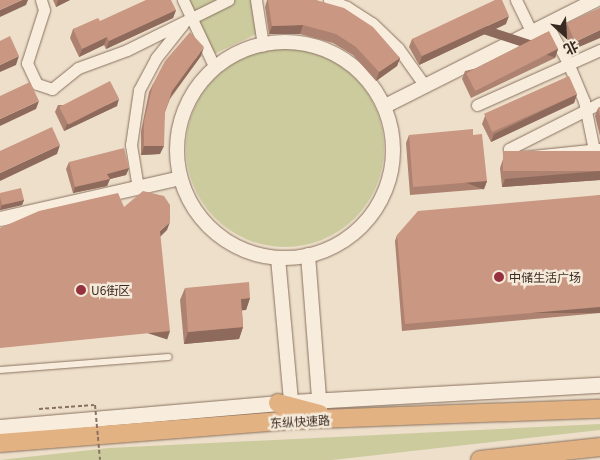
<!DOCTYPE html>
<html>
<head>
<meta charset="utf-8">
<style>
  body { margin:0 }
  #map { position:relative; width:600px; height:460px; overflow:hidden; background:#eddfca; font-family:Georgia,"Noto Sans SC",serif }
  div>[style] { position:absolute }
  .green>* { inset:0; background:#cbcb9e }
  .round { border-radius:50% }
  .path>* { height:2px; margin-top:-1px; transform-origin:0; background:repeating-linear-gradient(90deg,#89715f 0 4px,transparent 0 6.5px) }
  .roads { filter:drop-shadow(0 0 1px #89715f) drop-shadow(0 0 1px #89715f) }
  .service>* { height:5.5px; margin:-2.75px; padding:0 2.75px; transform-origin:2.75px; border-radius:2.75px; background:#f8eddd }
  .minor>* { height:11px; margin:-5.5px; padding:0 5.5px; transform-origin:5.5px; border-radius:5.5px; background:#f8eddd }
  .tertiary>* { height:14px; margin:-7px; padding:0 7px; transform-origin:7px; border-radius:7px; background:#f8eddd }
  .tertiary>.ring { margin:-7px; padding:0; box-sizing:content-box; background:none; border:14px solid #f8eddd; border-radius:50% }
  .secondary>* { height:15px; margin:-7.5px; padding:0 7.5px; transform-origin:7.5px; border-radius:7.5px; background:#f8eddd }
  .trunk>* { height:18px; margin:-9px; padding:0 9px; transform-origin:9px; border-radius:9px; background:#e2b283 }
  .path-bridge>* { height:2px; margin-top:-1px; transform-origin:0; background:repeating-linear-gradient(90deg,#89715f 0 4px,transparent 0 6.5px) }
  .wall>* { inset:0; background:#ad8270 }
  .shaded-wall>* { inset:0; background:#8d6a5b; transform-origin:0 0 }
  .building>* { inset:0; background:#c99782; transform-origin:0 0 }
  .dots>* { width:14px; height:14px; translate:-50% -50%; box-sizing:border-box; border:2px solid #f5ead9; border-radius:50% }
  span { translate:-50% -50%; white-space:nowrap; text-align:center; line-height:1.15; -webkit-text-stroke:5px #f5ead9; paint-order:stroke }
  .poi-label { font-size:12px; color:#3a2b22 }
  .left { translate:0 -50%; text-align:left }
  .street-label { font-size:12px; color:#3a2b22 }
  .north { position:absolute; left:540px; top:10px; width:50px; height:50px; -webkit-text-stroke:4px #f5ead9; paint-order:stroke; rotate:155deg; font-size:14px; font-weight:700; line-height:20px; text-align:center; color:#3a2b22 }
  .north::after { content:''; display:block; margin:auto; width:18px; height:22px; background:#3a2b22; clip-path:polygon(50% 0,100% 100%,50% 72%,0 100%) }
</style>
</head>
<body>
<div id="map">
  <div class="green">
    <div style="clip-path:polygon(187px 0,254px 0,263px 31px,214px 54px)"></div>
    <div class="round" style="left:186px;top:49px;width:198px;height:198px"></div>
    <div style="clip-path:polygon(600px 424px,600px 430px,332px 460px,0 460px,109px 448px)"></div>
  </div>
  <div class="path">
    <div style="left:39px;top:409px;width:55px;rotate:-4.2deg"></div>
  </div>
  <div class="roads">
    <div class="service">
      <div style="left:0;top:370px;width:169px;rotate:-4.4deg"></div>
    </div>
    <div class="minor">
      <div style="left:41px;top:0;width:10px;rotate:73deg"></div>
      <div style="left:44px;top:10px;width:56px;rotate:107.8deg"></div>
      <div style="left:27px;top:63px;width:23px;rotate:65deg"></div>
      <div style="left:37px;top:84px;width:16px;rotate:18deg"></div>
      <div style="left:52px;top:89px;width:33px;rotate:-39deg"></div>
      <div style="left:78px;top:68px;width:52px;rotate:-20.2deg"></div>
      <div style="left:127px;top:50px;width:113px;rotate:-26.3deg"></div>
      <div style="left:183px;top:0;width:75px;rotate:64.8deg"></div>
      <div style="left:256px;top:0;width:46px;rotate:81.2deg"></div>
      <div style="left:329px;top:0;width:19px;rotate:21deg"></div>
      <div style="left:347px;top:7px;width:30px;rotate:33deg"></div>
      <div style="left:372px;top:23px;width:36px;rotate:44deg"></div>
      <div style="left:398px;top:48px;width:47px;rotate:54.6deg"></div>
      <div style="left:516px;top:0;width:34px;rotate:64deg"></div>
      <div style="left:547px;top:24px;width:44px;rotate:61.7deg"></div>
      <div style="left:568px;top:63px;width:41px;rotate:67.2deg"></div>
      <div style="left:584px;top:101px;width:50px;rotate:78.5deg"></div>
      <div style="left:600px;top:103px;width:102px;rotate:153.2deg"></div>
      <div style="left:509px;top:149px;width:10px;rotate:66deg"></div>
      <div style="left:513px;top:158px;width:87px;rotate:-5.9deg"></div>
      <div style="left:477px;top:105px;width:135px;rotate:-24.1deg"></div>
      <div style="left:138px;top:188px;width:44px;rotate:-99.2deg"></div>
      <div style="left:131px;top:145px;width:56px;rotate:-81.7deg"></div>
      <div style="left:139px;top:90px;width:36px;rotate:-62deg"></div>
      <div style="left:156px;top:58px;width:43px;rotate:-51.5deg"></div>
    </div>
    <div class="tertiary">
      <div class="ring" style="left:177px;top:42px;width:202px;height:202px"></div>
      <div style="left:385px;top:106px;width:236px;rotate:-26.7deg"></div>
      <div style="left:0;top:219px;width:185px;rotate:-12.8deg"></div>
      <div style="left:308px;top:255px;width:156px;rotate:85.6deg"></div>
      <div style="left:278px;top:258px;width:155px;rotate:84.8deg"></div>
    </div>
    <div class="secondary">
      <div style="left:0;top:427px;width:293px;rotate:-4.9deg"></div>
      <div style="left:292px;top:402px;width:308px;rotate:-3.2deg"></div>
    </div>
    <div class="trunk">
      <div style="left:278px;top:403px;width:43px;rotate:14.7deg"></div>
      <div style="left:0;top:443px;width:294px;rotate:-4.5deg"></div>
      <div style="left:293px;top:420px;width:307px;rotate:-2.1deg"></div>
      <div style="left:480px;top:460px;width:121px;rotate:-6.2deg"></div>
    </div>
  </div>
  <div class="path-bridge">
    <div style="left:95px;top:405px;width:55px;rotate:84.8deg"></div>
  </div>
  <div class="wall">
    <div style="clip-path:polygon(53px 0,70px 0,56px 7px)"></div>
    <div style="clip-path:polygon(267px 0,316px 0,400px 58px,397px 66px,376px 81px,353px 55px,333px 43px,300px 34px,269px 34px,265px 7px)"></div>
    <div style="clip-path:polygon(600px 8px,572px 50px,564px 32px,567px 23px)"></div>
    <div style="clip-path:polygon(176px 10px,173px 18px,106px 49px,104px 45px,79px 57px,70px 38px,73px 29px,100px 21px)"></div>
    <div style="clip-path:polygon(506px 24px,419px 65px,409px 47px,412px 39px)"></div>
    <div style="clip-path:polygon(558px 49px,555px 58px,471px 98px,462px 79px,465px 71px)"></div>
    <div style="clip-path:polygon(201px 56px,170px 99px,165px 112px,160px 154px,141px 155px,141px 131px,149px 92px,153px 84px)"></div>
    <div style="clip-path:polygon(577px 94px,574px 103px,491px 142px,482px 124px,485px 116px)"></div>
    <div style="clip-path:polygon(58px 105px,117px 106px,64px 131px,55px 112px)"></div>
    <div style="clip-path:polygon(600px 107px,600px 136px,595px 116px,598px 108px)"></div>
    <div style="clip-path:polygon(409px 135px,487px 181px,484px 189px,410px 195px,406px 143px)"></div>
    <div style="clip-path:polygon(600px 151px,600px 180px,502px 187px,500px 168px,503px 159px)"></div>
    <div style="clip-path:polygon(69px 162px,129px 168px,126px 175px,110px 179px,107px 186px,73px 193px,66px 169px)"></div>
    <div style="clip-path:polygon(0 193px,24px 200px,22px 205px,0 210px)"></div>
    <div style="clip-path:polygon(600px 195px,600px 313px,402px 331px,395px 241px,397px 235px)"></div>
    <div style="clip-path:polygon(185px 288px,250px 298px,246px 310px,242px 310px,243px 327px,239px 339px,184px 344px,180px 300px)"></div>
  </div>
  <div class="shaded-wall">
    <div style="clip-path:polygon(22px 0,28px 0,26px 5px,0 17px,0 10px)"></div>
    <div style="clip-path:polygon(58px 0,70px 0,56px 7px)"></div>
    <div style="clip-path:polygon(176px 10px,173px 18px,106px 49px,109px 41px)"></div>
    <div style="clip-path:polygon(509px 16px,506px 24px,419px 65px,422px 56px)"></div>
    <div style="clip-path:polygon(303px 25px,300px 34px,269px 34px,272px 26px)"></div>
    <div style="clip-path:polygon(600px 30px,600px 38px,572px 50px,575px 42px)"></div>
    <div style="clip-path:polygon(107px 37px,104px 45px,79px 57px,82px 49px)"></div>
    <div style="clip-path:polygon(204px 47px,201px 56px,169px 99px,172px 91px)"></div>
    <div style="left:558px;top:49px;width:9px;height:93px;rotate:108deg"></div>
    <div style="clip-path:polygon(19px 56px,16px 65px,0 72px,0 65px)"></div>
    <div style="clip-path:polygon(400px 58px,397px 66px,376px 81px,379px 72px)"></div>
    <div style="clip-path:polygon(577px 94px,574px 103px,491px 142px,494px 134px)"></div>
    <div style="clip-path:polygon(119px 99px,117px 106px,64px 131px,67px 124px)"></div>
    <div style="clip-path:polygon(39px 101px,36px 109px,0 126px,0 119px)"></div>
    <div style="clip-path:polygon(60px 145px,57px 154px,0 181px,0 173px)"></div>
    <div style="clip-path:polygon(144px 146px,164px 146px,160px 154px,141px 155px)"></div>
    <div style="clip-path:polygon(129px 168px,126px 175px,110px 179px,107px 186px,73px 193px,75px 187px,107px 174px)"></div>
    <div style="clip-path:polygon(600px 171px,600px 180px,502px 187px,505px 179px)"></div>
    <div style="left:487px;top:181px;width:9px;height:74px;rotate:111deg"></div>
    <div style="clip-path:polygon(24px 200px,22px 205px,0 210px,2px 205px)"></div>
    <div style="clip-path:polygon(170px 222px,167px 230px,157px 240px,160px 231px)"></div>
    <div style="clip-path:polygon(250px 298px,246px 310px,237px 311px,241px 299px)"></div>
    <div style="left:600px;top:307px;width:6px;height:196px;rotate:90deg"></div>
    <div style="clip-path:polygon(243px 327px,239px 339px,184px 344px,188px 332px)"></div>
    <div style="left:170px;top:331px;width:9px;height:171px;rotate:108deg"></div>
  </div>
  <div class="building">
    <div style="clip-path:polygon(0 0,22px 0,0 10px)"></div>
    <div style="clip-path:polygon(146px 0,171px 0,176px 10px,109px 41px,107px 37px,82px 49px,73px 29px,98px 18px,100px 21px)"></div>
    <div style="clip-path:polygon(268px 0,316px 0,344px 8px,373px 27px,400px 58px,379px 72px,356px 47px,336px 34px,303px 25px,272px 26px)"></div>
    <div style="clip-path:polygon(495px 0,502px 0,509px 16px,422px 56px,412px 39px)"></div>
    <div style="clip-path:polygon(600px 8px,600px 30px,575px 42px,567px 23px)"></div>
    <div style="left:549px;top:31px;width:20px;height:93px;rotate:63deg"></div>
    <div style="clip-path:polygon(190px 32px,204px 47px,172px 91px,165px 112px,164px 146px,144px 146px,144px 122px,153px 84px,165px 61px)"></div>
    <div style="clip-path:polygon(10px 36px,19px 56px,0 65px,0 41px)"></div>
    <div style="left:569px;top:76px;width:20px;height:93px;rotate:66deg"></div>
    <div style="left:110px;top:81px;width:20px;height:57px;rotate:63deg"></div>
    <div style="clip-path:polygon(30px 82px,39px 101px,0 119px,0 96px)"></div>
    <div style="clip-path:polygon(600px 107px,600px 116px,598px 108px)"></div>
    <div style="clip-path:polygon(52px 127px,60px 145px,0 173px,0 151px)"></div>
    <div style="clip-path:polygon(473px 129px,473px 135px,482px 134px,487px 181px,413px 187px,409px 135px)"></div>
    <div style="clip-path:polygon(124px 148px,129px 168px,107px 174px,110px 179px,75px 187px,69px 162px)"></div>
    <div style="left:600px;top:151px;width:20px;height:97px;rotate:90deg"></div>
    <div style="clip-path:polygon(21px 188px,24px 200px,2px 205px,0 197px,0 193px)"></div>
    <div style="clip-path:polygon(143px 191px,164px 196px,170px 205px,170px 222px,160px 231px,170px 331px,0 348px,0 228px,39px 211px,118px 193px,124px 207px)"></div>
    <div style="clip-path:polygon(600px 195px,600px 307px,405px 324px,397px 235px,418px 211px)"></div>
    <div style="clip-path:polygon(249px 282px,250px 298px,241px 299px,243px 327px,188px 332px,185px 288px)"></div>
  </div>
  <div class="dots">
    <div style="left:499px;top:277px;background:#95323e"></div>
    <div style="left:81px;top:290px;background:#95323e"></div>
  </div>
  <div class="poi-label">
    <span class="left" style="left:509px;top:277px">中储生活广场</span>
    <span class="left" style="left:91px;top:290px">U6街区</span>
  </div>
  <div class="street-label">
    <span style="left:300px;top:421px;rotate:-3deg">东纵快速路</span>
  </div>
  <div class="north">北</div>
</div>
</body>
</html>
